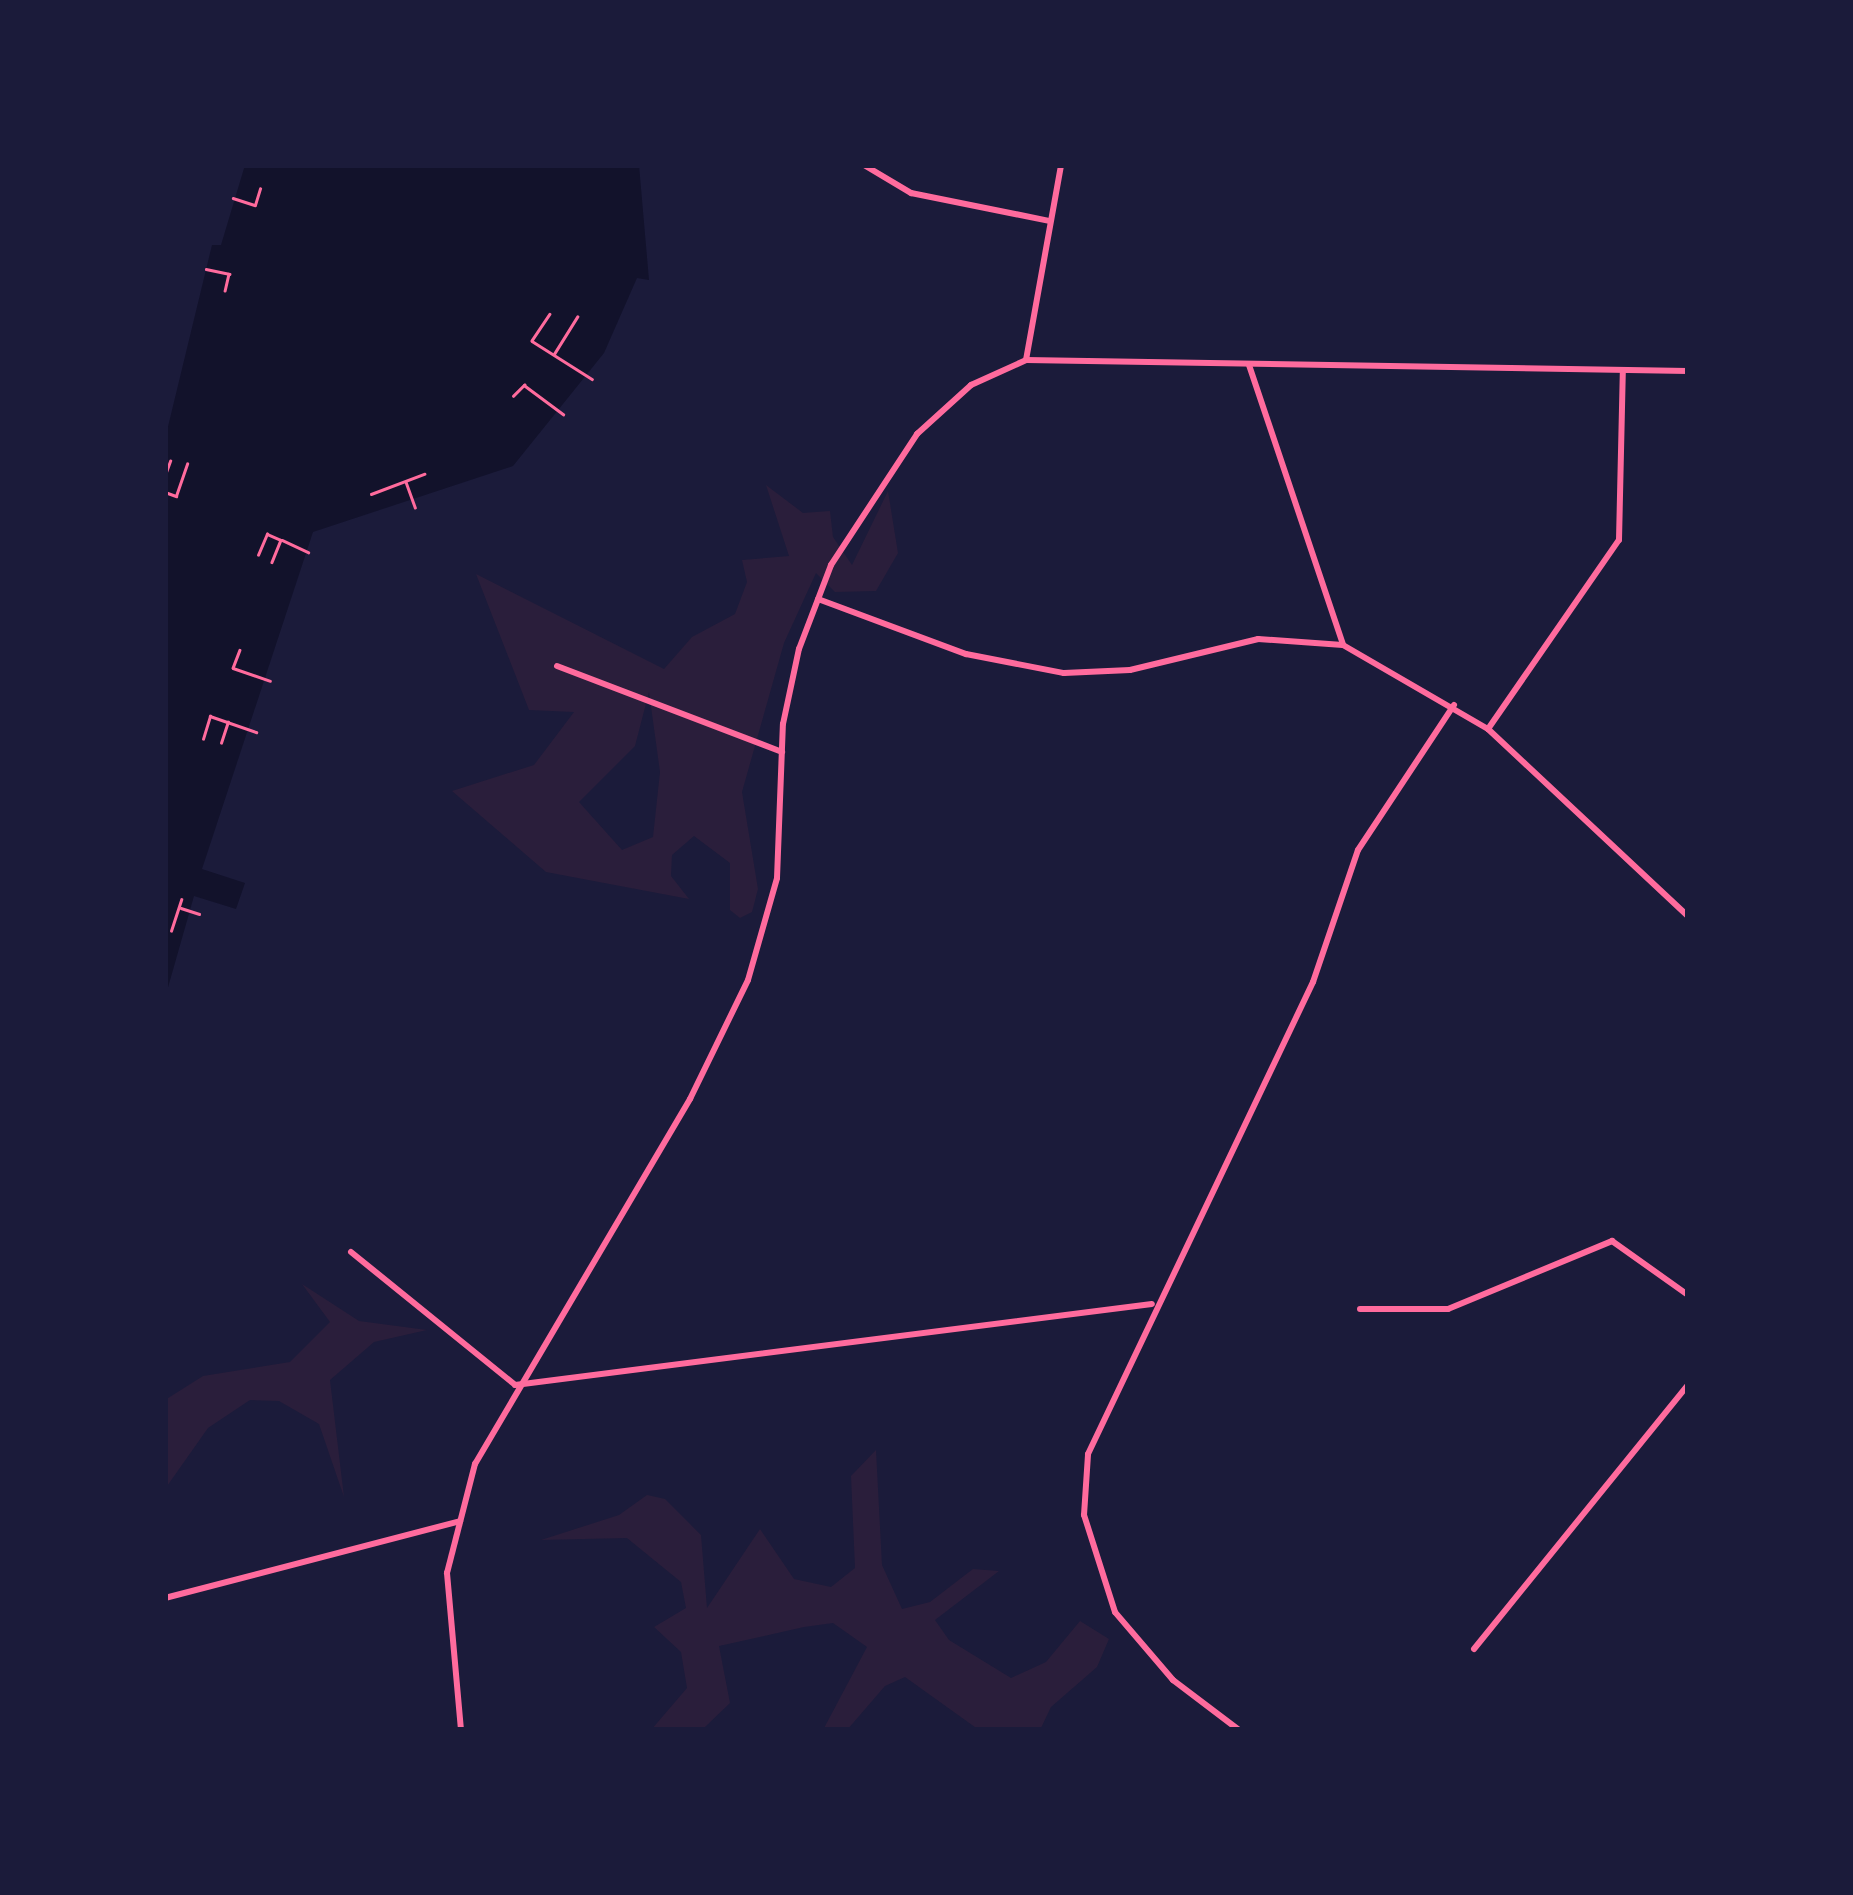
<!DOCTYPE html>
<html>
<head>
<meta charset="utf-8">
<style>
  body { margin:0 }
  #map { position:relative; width:1853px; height:1895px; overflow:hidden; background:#1b1b3a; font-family:Arial,sans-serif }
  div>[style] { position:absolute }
  .green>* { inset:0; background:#2a1e3b }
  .water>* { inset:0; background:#12122b }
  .path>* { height:2.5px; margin:-1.25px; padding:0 1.25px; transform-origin:1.25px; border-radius:1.25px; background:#ff6b9d }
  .minor>* { height:6px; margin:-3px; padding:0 3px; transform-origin:3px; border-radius:3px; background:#ff6b9d }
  span { translate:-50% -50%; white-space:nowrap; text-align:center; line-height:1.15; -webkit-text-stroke:8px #1b1b3a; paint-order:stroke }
  .frame { position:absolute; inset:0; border:168px solid #1b1b3a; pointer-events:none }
</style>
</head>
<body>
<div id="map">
  <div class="green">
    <div style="clip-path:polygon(evenodd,766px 485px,803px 513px,830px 511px,833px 537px,852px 565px,888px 491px,898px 553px,876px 591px,835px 592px,816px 573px,784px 643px,742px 792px,758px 889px,752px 912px,740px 918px,730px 910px,730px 863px,694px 836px,672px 855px,671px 876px,689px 899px,546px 872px,452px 791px,534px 765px,574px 712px,529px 710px,476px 574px,664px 669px,692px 637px,735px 614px,747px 582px,742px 560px,789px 556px,766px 485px,649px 692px,660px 772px,653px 837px,622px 850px,579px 802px,635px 746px,649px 692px)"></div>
    <div style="clip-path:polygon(302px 1284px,359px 1321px,427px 1330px,374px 1342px,330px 1380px,344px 1497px,319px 1424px,279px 1401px,250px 1400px,208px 1428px,165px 1489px,165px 1400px,203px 1376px,290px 1362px,330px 1322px)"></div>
    <div style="clip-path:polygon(876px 1450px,882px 1565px,902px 1609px,930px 1602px,973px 1569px,999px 1571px,935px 1620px,949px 1640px,1011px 1678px,1046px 1662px,1080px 1621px,1109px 1639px,1097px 1667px,1051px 1707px,1040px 1730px,979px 1730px,905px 1677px,885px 1686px,847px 1730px,823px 1730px,867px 1647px,833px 1623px,804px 1627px,719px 1646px,730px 1703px,705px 1727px,651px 1730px,687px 1688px,681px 1652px,654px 1627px,686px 1608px,681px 1582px,627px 1538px,541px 1540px,619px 1515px,647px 1495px,665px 1499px,701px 1535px,707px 1608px,760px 1529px,794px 1579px,831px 1587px,855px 1568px,851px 1476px)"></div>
  </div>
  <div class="water">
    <div style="clip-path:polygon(245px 165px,639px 165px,649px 280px,637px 278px,604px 353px,513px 466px,313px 532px,202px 869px,245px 883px,236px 909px,194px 896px,165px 998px,165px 439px,212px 245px,221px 245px)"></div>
  </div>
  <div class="path">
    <div style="left:233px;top:198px;width:23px;rotate:18deg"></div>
    <div style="left:255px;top:205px;width:17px;rotate:-73deg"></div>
    <div style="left:206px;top:269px;width:24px;rotate:12deg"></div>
    <div style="left:229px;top:274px;width:17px;rotate:103deg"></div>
    <div style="left:550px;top:314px;width:32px;rotate:124deg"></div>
    <div style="left:532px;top:341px;width:71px;rotate:32.3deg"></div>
    <div style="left:554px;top:354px;width:44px;rotate:-58.1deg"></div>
    <div style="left:513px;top:396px;width:16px;rotate:-45deg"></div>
    <div style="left:524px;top:385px;width:49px;rotate:36.6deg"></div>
    <div style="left:165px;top:475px;width:15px;rotate:-70deg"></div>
    <div style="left:406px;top:482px;width:27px;rotate:70deg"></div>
    <div style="left:165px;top:492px;width:12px;rotate:20deg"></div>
    <div style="left:176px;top:496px;width:34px;rotate:-71deg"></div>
    <div style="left:371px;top:494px;width:57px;rotate:-20.7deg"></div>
    <div style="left:282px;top:540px;width:29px;rotate:25deg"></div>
    <div style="left:258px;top:555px;width:23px;rotate:-67deg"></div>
    <div style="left:267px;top:534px;width:15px;rotate:23deg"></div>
    <div style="left:281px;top:540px;width:24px;rotate:112deg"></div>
    <div style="left:240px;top:650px;width:19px;rotate:111deg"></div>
    <div style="left:233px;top:668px;width:39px;rotate:19deg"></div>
    <div style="left:203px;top:739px;width:24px;rotate:-73deg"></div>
    <div style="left:210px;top:716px;width:49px;rotate:19.2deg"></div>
    <div style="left:221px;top:743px;width:22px;rotate:-72deg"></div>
    <div style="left:181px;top:908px;width:19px;rotate:18deg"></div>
    <div style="left:171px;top:931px;width:33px;rotate:-72deg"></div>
  </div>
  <div class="minor">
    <div style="left:864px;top:165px;width:55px;rotate:30.8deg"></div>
    <div style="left:911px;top:193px;width:142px;rotate:11.4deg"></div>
    <div style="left:1026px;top:360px;width:198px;rotate:-79.8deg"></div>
    <div style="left:1249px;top:365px;width:295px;rotate:71.4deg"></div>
    <div style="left:818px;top:599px;width:158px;rotate:20.4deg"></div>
    <div style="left:966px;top:654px;width:100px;rotate:11deg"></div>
    <div style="left:1064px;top:673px;width:66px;rotate:-2.6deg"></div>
    <div style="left:1130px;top:670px;width:132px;rotate:-13.6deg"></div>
    <div style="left:1258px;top:639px;width:85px;rotate:4deg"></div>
    <div style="left:1343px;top:645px;width:168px;rotate:30.1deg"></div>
    <div style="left:1488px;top:729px;width:274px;rotate:43.1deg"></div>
    <div style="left:557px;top:666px;width:241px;rotate:20.9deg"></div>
    <div style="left:1488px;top:729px;width:230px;rotate:-55.3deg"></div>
    <div style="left:1619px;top:540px;width:170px;rotate:-88.7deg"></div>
    <div style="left:351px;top:1252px;width:211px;rotate:39deg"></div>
    <div style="left:515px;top:1385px;width:642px;rotate:-7.25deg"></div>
    <div style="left:1360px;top:1309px;width:88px"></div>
    <div style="left:1448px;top:1309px;width:178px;rotate:-22.5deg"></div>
    <div style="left:1612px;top:1241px;width:93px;rotate:35.4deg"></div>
    <div style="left:165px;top:1598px;width:305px;rotate:-14.6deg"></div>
    <div style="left:1474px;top:1649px;width:340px;rotate:-51deg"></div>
    <div style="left:461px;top:1730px;width:158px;rotate:-95.1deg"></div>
    <div style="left:447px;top:1573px;width:113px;rotate:-75.6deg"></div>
    <div style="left:475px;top:1464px;width:424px;rotate:-59.5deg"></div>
    <div style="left:690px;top:1099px;width:132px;rotate:-64deg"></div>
    <div style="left:748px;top:980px;width:106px;rotate:-74.1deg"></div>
    <div style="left:777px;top:878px;width:154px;rotate:-87.8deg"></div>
    <div style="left:783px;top:724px;width:77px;rotate:-78deg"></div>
    <div style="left:799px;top:649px;width:90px;rotate:-69.1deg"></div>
    <div style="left:831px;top:565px;width:157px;rotate:-56.7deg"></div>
    <div style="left:917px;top:434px;width:73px;rotate:-42.2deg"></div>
    <div style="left:971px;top:385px;width:60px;rotate:-24.4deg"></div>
    <div style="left:1026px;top:360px;width:662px;rotate:0.95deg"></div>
    <div style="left:1239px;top:1730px;width:83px;rotate:-142.9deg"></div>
    <div style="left:1173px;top:1680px;width:89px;rotate:-130.5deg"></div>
    <div style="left:1115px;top:1612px;width:102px;rotate:-107.7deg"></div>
    <div style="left:1084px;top:1515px;width:61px;rotate:-86.2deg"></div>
    <div style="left:1088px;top:1454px;width:523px;rotate:-64.51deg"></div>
    <div style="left:1313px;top:982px;width:139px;rotate:-71.2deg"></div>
    <div style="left:1358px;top:850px;width:174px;rotate:-56.5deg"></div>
  </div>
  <div class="frame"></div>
</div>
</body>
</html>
